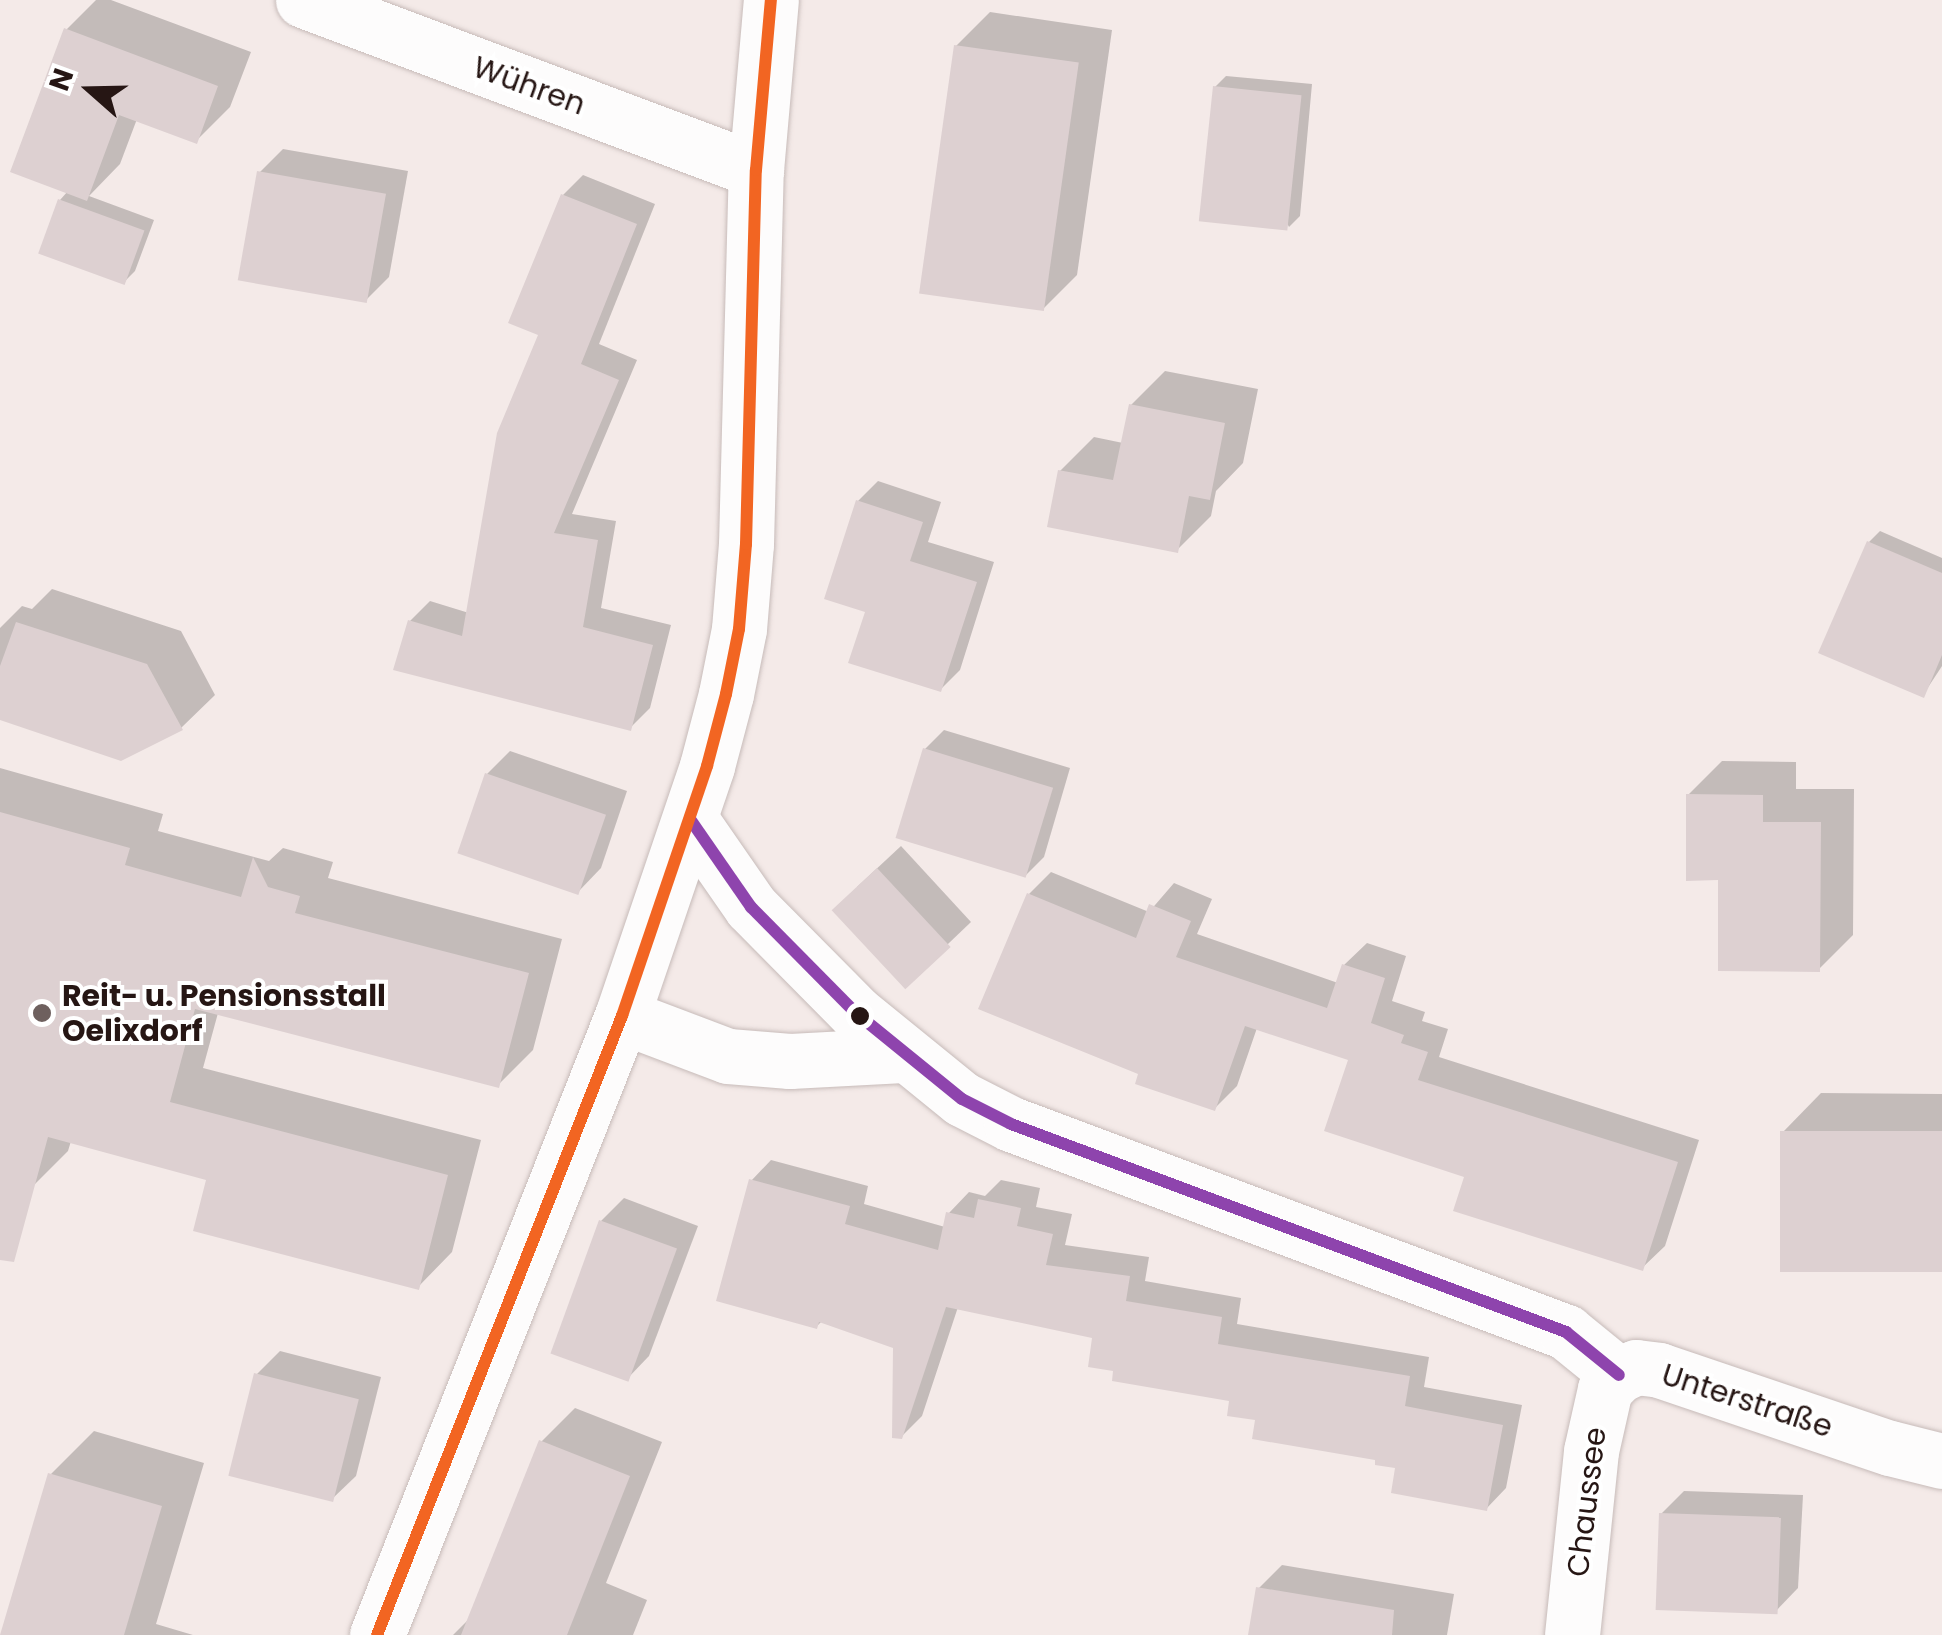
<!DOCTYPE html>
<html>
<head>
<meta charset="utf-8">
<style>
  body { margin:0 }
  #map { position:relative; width:1942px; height:1635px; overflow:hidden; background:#f4eae8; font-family:Poppins,sans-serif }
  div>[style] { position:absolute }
  .shadow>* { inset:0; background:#0003 }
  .building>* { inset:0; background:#ddd0d1; transform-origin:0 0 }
  .roads { filter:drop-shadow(0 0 2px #c7bbb9) drop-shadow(0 0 2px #c7bbb9) }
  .minor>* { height:55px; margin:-27.5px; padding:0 27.5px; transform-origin:27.5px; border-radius:27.5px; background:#fdfcfc }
  .tertiary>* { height:55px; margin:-27.5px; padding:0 27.5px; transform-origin:27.5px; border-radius:27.5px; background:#fdfcfc }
  .bus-1>* { height:12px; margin:-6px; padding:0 6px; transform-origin:6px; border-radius:6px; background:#8e44ad }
  .bus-2>* { height:12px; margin:-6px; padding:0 6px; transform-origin:6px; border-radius:6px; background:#f26522 }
  .dots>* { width:28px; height:28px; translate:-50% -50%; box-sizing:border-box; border:5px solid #fff; border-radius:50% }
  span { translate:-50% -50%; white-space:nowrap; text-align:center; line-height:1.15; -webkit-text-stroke:8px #fff; paint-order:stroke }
  .street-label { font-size:30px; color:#261614 }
  .poi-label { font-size:30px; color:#261614; font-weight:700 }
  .left { translate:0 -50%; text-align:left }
  .north { position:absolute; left:40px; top:40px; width:100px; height:100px; -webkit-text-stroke:8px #fff; paint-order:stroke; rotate:290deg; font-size:28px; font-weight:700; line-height:40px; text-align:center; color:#261614 }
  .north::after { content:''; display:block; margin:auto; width:35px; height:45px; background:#261614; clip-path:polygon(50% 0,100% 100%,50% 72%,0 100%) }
</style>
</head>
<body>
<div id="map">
  <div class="shadow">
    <div style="clip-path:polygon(96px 0,111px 0,251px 52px,230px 107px,196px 141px,137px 119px,120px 164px,89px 196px,154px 220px,135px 271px,124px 282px,60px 200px,68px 191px,66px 30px)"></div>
    <div style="clip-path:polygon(990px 12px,1112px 30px,1077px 275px,1043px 309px,956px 46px)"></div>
    <div style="clip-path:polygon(1226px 76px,1312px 84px,1300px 216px,1289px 227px,1215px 87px)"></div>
    <div style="clip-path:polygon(283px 149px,408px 171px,389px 277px,366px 300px,260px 172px)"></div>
    <div style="clip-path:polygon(583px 175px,655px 204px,599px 344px,637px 360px,572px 514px,616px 521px,601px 608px,671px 625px,650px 708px,630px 728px,410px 621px,430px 601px,469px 613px,541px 334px,563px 195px)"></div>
    <div style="clip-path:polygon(1165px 371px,1258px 389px,1243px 463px,1216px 491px,1211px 516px,1177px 550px,1060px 471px,1094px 437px,1123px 443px,1131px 405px)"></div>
    <div style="clip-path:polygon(878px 481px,941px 502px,928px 542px,994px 562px,960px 670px,941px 689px,868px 610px,858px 501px)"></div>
    <div style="clip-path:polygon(1880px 531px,1942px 558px,1942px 666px,1923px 695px,1869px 542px)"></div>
    <div style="clip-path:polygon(52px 589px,181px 631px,215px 695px,181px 728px,0 717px,0 628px,22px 606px,32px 609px)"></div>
    <div style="clip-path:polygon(944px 730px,1070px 768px,1044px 857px,1025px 876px,925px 749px)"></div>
    <div style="clip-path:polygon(510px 751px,627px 791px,601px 868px,578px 892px,487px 774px)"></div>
    <div style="clip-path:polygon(1722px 761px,1796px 762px,1796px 789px,1854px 789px,1853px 935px,1819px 969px,1688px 795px)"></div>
    <div style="clip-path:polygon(0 768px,163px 814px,158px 831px,269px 861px,283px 848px,333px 862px,328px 878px,562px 939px,533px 1050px,498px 1085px,218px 1013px,203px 1068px,481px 1140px,452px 1252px,418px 1287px,209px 1179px,71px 1141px,68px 1151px,34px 1185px,0 1176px)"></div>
    <div style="clip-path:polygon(901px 846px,971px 922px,904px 986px,857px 887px)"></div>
    <div style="clip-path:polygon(1051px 872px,1149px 912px,1174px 883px,1212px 899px,1197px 934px,1338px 983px,1344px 965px,1367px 943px,1406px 956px,1392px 1001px,1425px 1012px,1422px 1021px,1448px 1029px,1439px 1057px,1699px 1140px,1665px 1246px,1642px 1268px,1467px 1175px,1351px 1058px,1257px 1028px,1237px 1086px,1215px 1108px,1141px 1073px,1029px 894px)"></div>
    <div style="clip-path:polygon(1821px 1093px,1942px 1094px,1942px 1270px,1783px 1132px)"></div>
    <div style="clip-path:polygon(771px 1160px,868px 1186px,864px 1204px,945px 1227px,949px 1213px,969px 1192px,985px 1196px,1001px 1180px,1040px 1188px,1036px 1207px,1072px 1214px,1065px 1245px,1149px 1257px,1145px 1281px,1241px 1298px,1237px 1324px,1429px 1357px,1424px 1387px,1522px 1405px,1506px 1488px,1486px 1509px,1398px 1466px,1258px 1418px,1232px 1399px,1116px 1369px,1095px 1336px,958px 1307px,922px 1416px,901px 1437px,895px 1346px,822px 1321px,817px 1326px,751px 1181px)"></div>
    <div style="clip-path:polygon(624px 1198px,698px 1226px,649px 1356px,626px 1380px,601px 1221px)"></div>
    <div style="clip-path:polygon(280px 1351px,381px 1377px,356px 1476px,332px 1499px,256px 1375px)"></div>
    <div style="clip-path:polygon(575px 1408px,662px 1442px,606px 1583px,647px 1600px,633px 1635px,453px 1635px,470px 1618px,541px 1442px)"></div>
    <div style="clip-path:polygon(94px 1431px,204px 1463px,156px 1624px,193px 1635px,3px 1635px,51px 1474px)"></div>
    <div style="clip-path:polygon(1684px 1491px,1803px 1495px,1798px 1588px,1775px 1612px,1661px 1514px)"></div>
    <div style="clip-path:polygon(1282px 1565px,1454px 1594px,1447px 1635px,1250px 1635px,1259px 1588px)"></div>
  </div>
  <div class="building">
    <div style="clip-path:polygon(64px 28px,218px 86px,197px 144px,119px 115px,87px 201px,10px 172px)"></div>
    <div style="left:954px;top:45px;width:126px;height:251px;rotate:8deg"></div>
    <div style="left:1213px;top:86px;width:89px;height:136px;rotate:6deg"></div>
    <div style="left:257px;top:171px;width:131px;height:111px;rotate:10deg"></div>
    <div style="clip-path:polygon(561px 194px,637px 224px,581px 364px,619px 380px,554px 533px,598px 540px,583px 627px,653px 645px,631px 731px,393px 670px,408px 620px,462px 636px,497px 433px,538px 335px,508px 323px)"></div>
    <div style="left:58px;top:199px;width:92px;height:58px;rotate:20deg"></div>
    <div style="clip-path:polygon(1129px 404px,1225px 423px,1210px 500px,1189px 496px,1178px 553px,1047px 527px,1058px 470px,1113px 480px)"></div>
    <div style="clip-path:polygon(856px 500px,923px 522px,910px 561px,977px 582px,941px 692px,848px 663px,865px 612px,824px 599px)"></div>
    <div style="clip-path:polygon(1867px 541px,1942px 573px,1942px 655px,1924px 698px,1818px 653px)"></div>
    <div style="clip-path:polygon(16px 622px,147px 664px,183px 730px,121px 761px,0 720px,0 666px)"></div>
    <div style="left:923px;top:748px;width:136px;height:94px;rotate:17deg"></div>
    <div style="left:485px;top:773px;width:128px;height:85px;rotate:19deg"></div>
    <div style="clip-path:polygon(1686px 794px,1763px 795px,1763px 822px,1821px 822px,1820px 972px,1718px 971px,1718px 880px,1686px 881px)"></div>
    <div style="clip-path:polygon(0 812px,130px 848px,125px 865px,241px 897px,253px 857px,268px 887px,300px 896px,295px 913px,529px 973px,499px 1088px,195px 1009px,170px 1102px,448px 1175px,419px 1290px,193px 1231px,206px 1180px,48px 1137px,14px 1262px,0 1260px)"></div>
    <div style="left:877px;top:868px;width:108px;height:62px;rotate:47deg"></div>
    <div style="clip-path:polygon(1027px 893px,1136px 938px,1149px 904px,1191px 921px,1176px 957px,1327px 1008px,1342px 964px,1385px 978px,1371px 1023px,1404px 1035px,1401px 1043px,1428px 1052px,1418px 1080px,1678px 1162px,1643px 1271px,1453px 1211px,1464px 1177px,1324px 1131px,1348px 1060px,1245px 1026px,1215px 1111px,1135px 1084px,1138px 1074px,978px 1009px)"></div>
    <div style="left:1780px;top:1131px;width:162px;height:141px"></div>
    <div style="clip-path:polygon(749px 1179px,850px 1206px,845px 1224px,938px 1250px,946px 1212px,974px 1218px,978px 1199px,1021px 1208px,1017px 1226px,1053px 1234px,1046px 1265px,1130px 1276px,1126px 1301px,1222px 1317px,1218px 1344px,1410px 1376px,1405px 1406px,1503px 1425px,1487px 1511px,1391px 1493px,1395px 1468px,1375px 1465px,1375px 1460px,1252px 1439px,1255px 1420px,1227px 1416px,1229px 1401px,1112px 1381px,1113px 1371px,1088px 1367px,1092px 1338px,946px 1307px,902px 1439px,892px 1438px,893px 1348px,819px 1322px,817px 1329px,716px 1301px)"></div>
    <div style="left:599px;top:1220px;width:83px;height:142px;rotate:20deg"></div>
    <div style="left:254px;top:1373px;width:108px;height:106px;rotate:14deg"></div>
    <div style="clip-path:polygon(539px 1440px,630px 1476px,567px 1635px,461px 1635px)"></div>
    <div style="clip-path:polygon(48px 1473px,162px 1506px,124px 1635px,0 1635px)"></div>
    <div style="left:1659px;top:1513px;width:122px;height:97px;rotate:2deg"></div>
    <div style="clip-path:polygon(1256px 1587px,1394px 1610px,1392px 1635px,1248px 1635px)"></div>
  </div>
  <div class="roads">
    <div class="minor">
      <div style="left:303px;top:0;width:484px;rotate:20.6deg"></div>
      <div style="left:690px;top:819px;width:107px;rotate:55.3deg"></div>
      <div style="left:751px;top:907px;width:149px;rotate:45.3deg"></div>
      <div style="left:856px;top:1013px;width:136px;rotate:39.1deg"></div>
      <div style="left:962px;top:1099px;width:55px;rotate:27deg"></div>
      <div style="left:1011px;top:1124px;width:593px;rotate:20.54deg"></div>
      <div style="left:1566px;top:1332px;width:68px;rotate:39.1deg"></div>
      <div style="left:622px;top:1016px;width:113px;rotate:20.7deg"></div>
      <div style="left:728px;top:1056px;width:62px;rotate:4.6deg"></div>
      <div style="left:790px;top:1061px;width:113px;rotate:-3deg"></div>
      <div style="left:377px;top:1635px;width:666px;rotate:-68.41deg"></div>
      <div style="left:622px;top:1016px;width:264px;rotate:-71.2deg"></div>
      <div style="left:707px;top:766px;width:74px;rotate:-75.2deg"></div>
      <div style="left:726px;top:694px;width:66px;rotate:-78.7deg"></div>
      <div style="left:739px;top:629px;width:85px;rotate:-85.3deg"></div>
      <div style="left:746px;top:544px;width:374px;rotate:-88.5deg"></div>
      <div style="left:756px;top:170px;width:171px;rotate:-85deg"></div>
    </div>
    <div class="tertiary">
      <div style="left:1572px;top:1635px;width:185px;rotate:-84.1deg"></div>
      <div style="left:1591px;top:1451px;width:64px;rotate:-77.3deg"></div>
      <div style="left:1605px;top:1389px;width:20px;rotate:-45deg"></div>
      <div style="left:1619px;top:1375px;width:19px;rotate:-25deg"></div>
      <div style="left:1636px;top:1367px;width:23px;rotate:7deg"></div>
      <div style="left:1659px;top:1370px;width:244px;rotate:18.7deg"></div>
      <div style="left:1890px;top:1448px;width:54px;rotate:14deg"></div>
    </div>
  </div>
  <div class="bus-1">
    <div style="left:690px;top:819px;width:107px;rotate:55.3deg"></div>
    <div style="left:751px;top:907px;width:149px;rotate:45.3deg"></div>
    <div style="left:856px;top:1013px;width:136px;rotate:39.1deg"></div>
    <div style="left:962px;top:1099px;width:55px;rotate:27deg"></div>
    <div style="left:1011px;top:1124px;width:593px;rotate:20.54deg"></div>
    <div style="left:1566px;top:1332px;width:68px;rotate:39.1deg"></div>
  </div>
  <div class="bus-2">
    <div style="left:377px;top:1635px;width:666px;rotate:-68.41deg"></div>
    <div style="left:622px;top:1016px;width:264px;rotate:-71.2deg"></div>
    <div style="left:707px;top:766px;width:74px;rotate:-75.2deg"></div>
    <div style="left:726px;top:694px;width:66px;rotate:-78.7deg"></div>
    <div style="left:739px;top:629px;width:85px;rotate:-85.3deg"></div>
    <div style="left:746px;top:544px;width:374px;rotate:-88.5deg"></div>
    <div style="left:756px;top:170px;width:171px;rotate:-85deg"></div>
  </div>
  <div class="dots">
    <div style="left:42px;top:1013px;background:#6e605e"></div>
    <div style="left:860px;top:1016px;background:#261614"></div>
  </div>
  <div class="street-label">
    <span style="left:529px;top:86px;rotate:20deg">Wühren</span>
    <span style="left:1747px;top:1401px;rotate:18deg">Unterstraße</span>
    <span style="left:1587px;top:1502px;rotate:-83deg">Chaussee</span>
  </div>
  <div class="poi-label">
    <span class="left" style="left:62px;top:1013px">Reit- u. Pensionsstall<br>Oelixdorf</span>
  </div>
  <div class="north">N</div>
</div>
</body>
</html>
